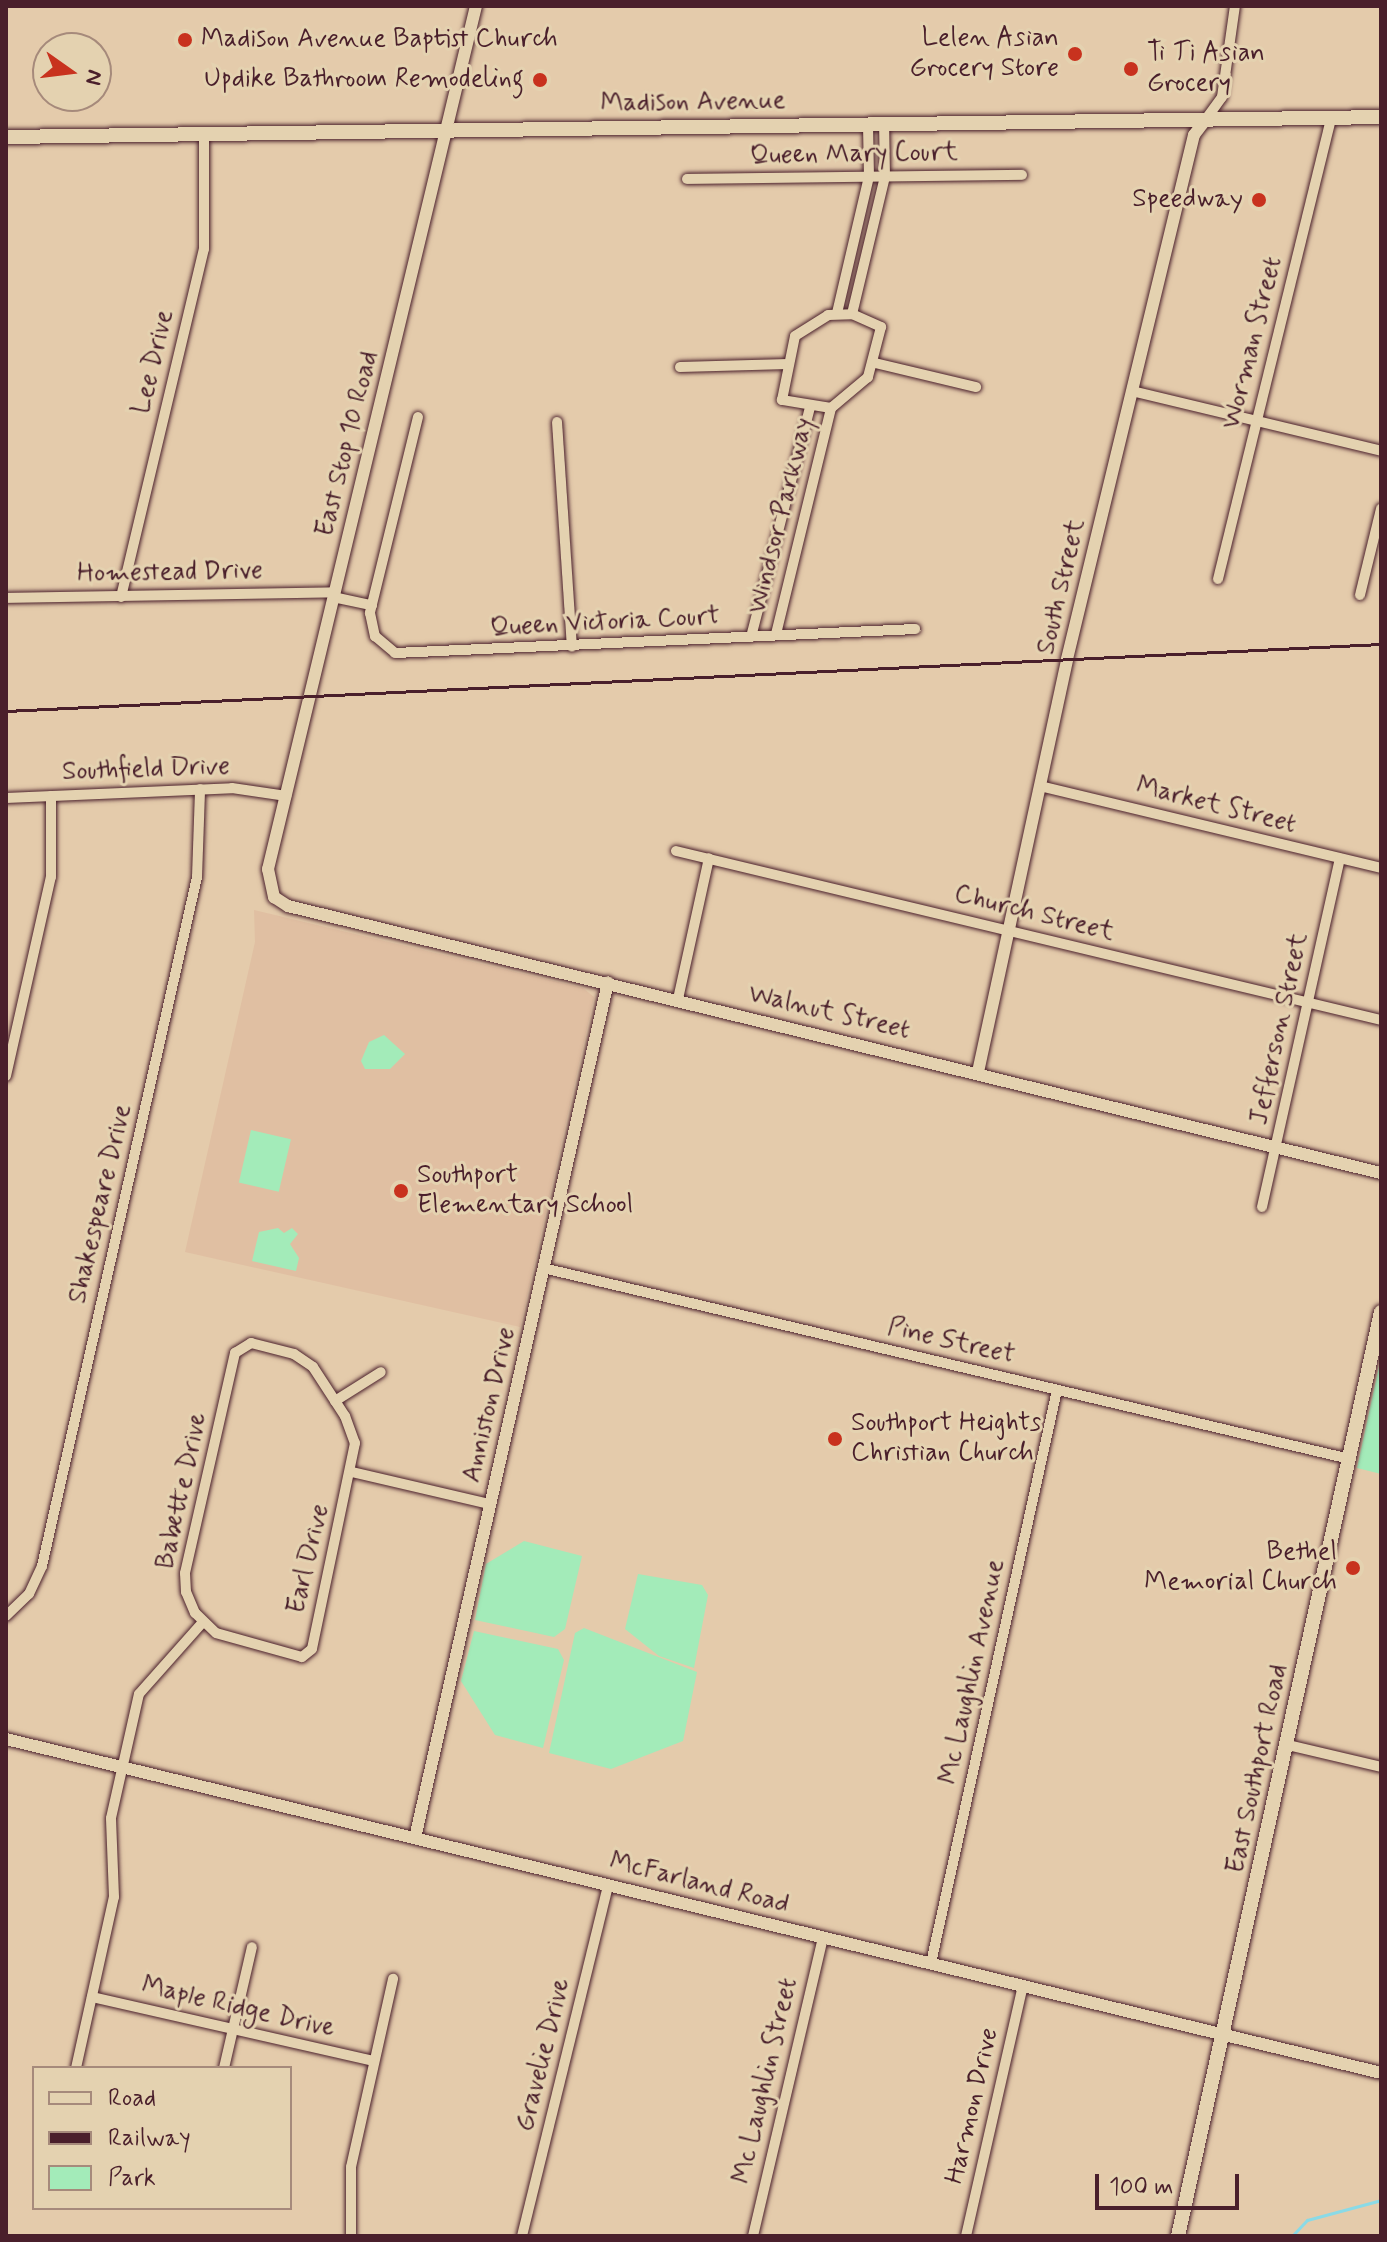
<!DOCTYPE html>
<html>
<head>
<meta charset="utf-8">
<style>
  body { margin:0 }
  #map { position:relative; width:1387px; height:2242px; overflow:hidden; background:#e4cbab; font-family:Mynerve,sans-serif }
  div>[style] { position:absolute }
  .built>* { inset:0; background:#e0bfa2 }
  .green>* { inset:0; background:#a3ebb9; transform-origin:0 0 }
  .stream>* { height:3px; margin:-1.5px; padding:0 1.5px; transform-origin:1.5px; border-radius:1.5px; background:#8adae6 }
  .roads { filter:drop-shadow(0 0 2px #4a1f2b) drop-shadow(0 0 2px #4a1f2b) }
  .minor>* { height:10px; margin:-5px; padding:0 5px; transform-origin:5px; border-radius:5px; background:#e4d2b0 }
  .tertiary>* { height:12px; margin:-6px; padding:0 6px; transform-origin:6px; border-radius:6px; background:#e4d2b0 }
  .secondary>* { height:14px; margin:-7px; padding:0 7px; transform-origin:7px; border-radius:7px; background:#e4d2b0 }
  .rail>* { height:3px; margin:-1.5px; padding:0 1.5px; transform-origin:1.5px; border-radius:1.5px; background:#4a1f2b }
  .dots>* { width:22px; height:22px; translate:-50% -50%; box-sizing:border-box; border:4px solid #e4d2b0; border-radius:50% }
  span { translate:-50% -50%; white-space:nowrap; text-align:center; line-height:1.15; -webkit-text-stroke:6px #e4d2b0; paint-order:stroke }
  .poi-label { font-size:26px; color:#4a1f2b }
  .right { translate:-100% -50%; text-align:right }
  .left { translate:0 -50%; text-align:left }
  .street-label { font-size:26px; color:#4a1f2b }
  .frame { position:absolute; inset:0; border:8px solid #4a1f2b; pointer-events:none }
  .legend { position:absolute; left:32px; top:2066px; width:260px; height:144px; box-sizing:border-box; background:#e4d2b0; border:2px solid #a68a7b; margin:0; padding:10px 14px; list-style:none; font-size:24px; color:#4a1f2b }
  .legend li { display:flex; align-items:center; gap:16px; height:40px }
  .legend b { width:40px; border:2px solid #a68a7b }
  .north { position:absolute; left:32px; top:32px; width:80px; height:80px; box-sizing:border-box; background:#e4d2b0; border:2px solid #a68a7b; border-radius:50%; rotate:104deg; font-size:22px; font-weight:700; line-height:32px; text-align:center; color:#4a1f2b }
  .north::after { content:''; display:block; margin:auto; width:28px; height:36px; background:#c8321e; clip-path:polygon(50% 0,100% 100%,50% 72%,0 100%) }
  .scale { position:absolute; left:1095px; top:2174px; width:144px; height:36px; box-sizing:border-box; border:4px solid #4a1f2b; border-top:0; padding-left:10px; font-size:24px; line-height:28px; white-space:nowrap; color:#4a1f2b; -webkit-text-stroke:6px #e4d2b0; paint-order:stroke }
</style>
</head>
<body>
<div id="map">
  <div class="built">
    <div style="clip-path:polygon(254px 910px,583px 988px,594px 997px,520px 1327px,185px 1252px,255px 942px)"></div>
  </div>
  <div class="green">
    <div style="clip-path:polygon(384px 1035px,405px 1054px,390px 1069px,365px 1069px,361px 1061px,369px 1042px)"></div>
    <div style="left:251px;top:1130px;width:41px;height:54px;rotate:13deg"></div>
    <div style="clip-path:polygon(278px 1228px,284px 1233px,292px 1228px,298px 1234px,290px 1244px,299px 1258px,296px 1271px,252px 1261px,259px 1232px)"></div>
    <div style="clip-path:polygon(1381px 1357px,1381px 1474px,1357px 1468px)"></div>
    <div style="clip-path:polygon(524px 1541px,582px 1556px,565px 1629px,554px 1637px,475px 1620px,486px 1564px)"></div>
    <div style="clip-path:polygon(638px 1574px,702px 1585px,708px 1595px,694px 1668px,659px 1656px,625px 1629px)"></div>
    <div style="clip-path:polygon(584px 1628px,697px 1672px,683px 1741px,611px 1769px,549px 1753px,575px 1633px)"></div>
    <div style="clip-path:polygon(474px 1631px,558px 1649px,564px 1660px,543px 1748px,495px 1735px,461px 1681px)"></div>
  </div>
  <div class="stream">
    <div style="left:1292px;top:2236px;width:22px;rotate:-47deg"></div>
    <div style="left:1307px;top:2220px;width:77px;rotate:-15.1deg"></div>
  </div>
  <div class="roads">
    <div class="minor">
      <div style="left:1206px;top:119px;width:27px;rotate:-54deg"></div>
      <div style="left:1222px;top:97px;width:92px;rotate:-81.9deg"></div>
      <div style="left:687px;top:179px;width:335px;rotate:-0.7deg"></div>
      <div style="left:837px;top:313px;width:140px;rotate:-76.8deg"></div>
      <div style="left:869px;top:177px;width:54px;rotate:-91.1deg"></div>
      <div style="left:852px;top:314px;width:32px;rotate:24deg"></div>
      <div style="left:881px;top:327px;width:52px;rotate:104.6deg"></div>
      <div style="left:868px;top:377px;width:48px;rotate:140deg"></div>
      <div style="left:831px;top:408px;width:50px;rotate:-170.7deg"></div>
      <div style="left:782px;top:400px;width:65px;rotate:-78.5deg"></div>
      <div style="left:795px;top:336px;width:39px;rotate:-32deg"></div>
      <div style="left:828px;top:315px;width:24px;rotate:-2deg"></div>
      <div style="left:852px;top:314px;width:141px;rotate:-76.5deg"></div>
      <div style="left:885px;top:177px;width:55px;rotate:-91deg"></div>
      <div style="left:875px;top:363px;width:104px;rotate:13.4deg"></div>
      <div style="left:680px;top:367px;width:108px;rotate:-1.6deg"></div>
      <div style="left:1132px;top:391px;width:256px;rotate:13.5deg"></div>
      <div style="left:418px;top:417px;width:202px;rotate:103.8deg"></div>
      <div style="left:370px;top:613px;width:24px;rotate:78deg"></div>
      <div style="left:375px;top:636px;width:26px;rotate:40deg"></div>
      <div style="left:395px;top:653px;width:521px;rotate:-2.64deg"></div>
      <div style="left:557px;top:422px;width:225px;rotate:86.2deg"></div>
      <div style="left:1218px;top:579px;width:475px;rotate:-76.2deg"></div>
      <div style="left:1360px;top:595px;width:89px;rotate:-76.3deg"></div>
      <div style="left:121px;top:597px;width:358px;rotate:-76.6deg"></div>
      <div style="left:204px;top:249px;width:114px;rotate:-90deg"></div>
      <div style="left:333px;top:597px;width:40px;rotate:12deg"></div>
      <div style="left:6px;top:598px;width:329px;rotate:-1deg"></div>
      <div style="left:776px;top:634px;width:233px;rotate:-76.3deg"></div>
      <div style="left:751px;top:637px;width:236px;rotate:-75.6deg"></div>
      <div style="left:1040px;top:786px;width:351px;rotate:13.5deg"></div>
      <div style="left:6px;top:798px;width:226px;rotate:-2.5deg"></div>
      <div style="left:232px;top:788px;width:55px;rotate:8.4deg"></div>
      <div style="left:676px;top:851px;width:725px;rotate:13.48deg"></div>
      <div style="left:678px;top:999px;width:144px;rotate:-77.6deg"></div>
      <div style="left:6px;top:1076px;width:204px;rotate:-77.3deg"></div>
      <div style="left:51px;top:877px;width:81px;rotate:-90deg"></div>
      <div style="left:1262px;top:1207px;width:357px;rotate:-77.4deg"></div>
      <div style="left:543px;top:1268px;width:829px;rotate:13.32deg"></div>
      <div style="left:251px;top:1343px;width:44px;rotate:14.3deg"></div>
      <div style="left:294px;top:1354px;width:23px;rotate:34deg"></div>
      <div style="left:313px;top:1367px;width:59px;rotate:56.9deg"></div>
      <div style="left:345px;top:1416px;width:29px;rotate:70deg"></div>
      <div style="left:355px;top:1443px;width:210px;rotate:101.8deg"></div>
      <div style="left:312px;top:1649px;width:13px;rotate:141deg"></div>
      <div style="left:302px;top:1657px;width:89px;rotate:-164.4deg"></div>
      <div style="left:216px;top:1633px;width:29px;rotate:-136deg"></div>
      <div style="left:195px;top:1613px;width:23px;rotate:-113deg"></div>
      <div style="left:186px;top:1592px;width:19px;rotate:-93deg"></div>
      <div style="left:185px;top:1573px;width:226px;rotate:-77.2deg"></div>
      <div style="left:235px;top:1353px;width:19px;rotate:-32deg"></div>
      <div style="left:335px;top:1401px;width:54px;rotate:-32.2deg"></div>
      <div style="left:352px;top:1472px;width:142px;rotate:13.1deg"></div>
      <div style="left:6px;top:1616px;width:32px;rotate:-44deg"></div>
      <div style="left:29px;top:1594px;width:31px;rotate:-65deg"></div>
      <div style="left:42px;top:1566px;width:706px;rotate:-77.32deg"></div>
      <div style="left:197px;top:877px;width:88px;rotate:-88deg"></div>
      <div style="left:1288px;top:1745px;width:96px;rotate:13.3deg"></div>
      <div style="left:931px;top:1963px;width:587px;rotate:-77.6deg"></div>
      <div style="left:92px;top:1997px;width:289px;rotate:12.8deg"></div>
      <div style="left:76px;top:2068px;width:175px;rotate:-77.5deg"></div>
      <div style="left:114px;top:1897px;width:79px;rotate:-92.2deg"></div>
      <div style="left:111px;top:1818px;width:127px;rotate:-77.3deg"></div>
      <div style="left:139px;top:1694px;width:96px;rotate:-48.4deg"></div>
      <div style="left:224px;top:2068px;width:124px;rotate:-77deg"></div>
      <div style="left:351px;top:2236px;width:69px;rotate:-90deg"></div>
      <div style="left:351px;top:2167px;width:193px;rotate:-77.4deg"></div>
      <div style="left:522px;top:2236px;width:361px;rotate:-76.2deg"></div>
      <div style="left:753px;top:2236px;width:307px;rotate:-76.8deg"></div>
      <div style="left:966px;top:2236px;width:257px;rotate:-77.2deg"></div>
    </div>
    <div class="tertiary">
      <div style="left:476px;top:6px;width:888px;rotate:103.55deg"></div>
      <div style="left:268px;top:869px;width:29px;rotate:78deg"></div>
      <div style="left:274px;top:897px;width:17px;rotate:33deg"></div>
      <div style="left:288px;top:906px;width:1125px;rotate:13.73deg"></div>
      <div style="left:978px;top:1072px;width:422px;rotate:-77.8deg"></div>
      <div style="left:1067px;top:659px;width:539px;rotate:-76.38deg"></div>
      <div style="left:1194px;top:135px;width:20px;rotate:-53deg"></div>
      <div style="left:6px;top:1739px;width:1415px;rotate:13.65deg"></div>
      <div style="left:415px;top:1838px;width:877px;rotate:-77.29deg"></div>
    </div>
    <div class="secondary">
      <div style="left:6px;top:137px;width:1375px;rotate:-0.83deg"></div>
      <div style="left:1178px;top:2236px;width:946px;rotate:-77.61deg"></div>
    </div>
  </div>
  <div class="rail">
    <div style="left:6px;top:711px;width:1377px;rotate:-2.79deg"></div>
  </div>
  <div class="dots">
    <div style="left:185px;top:40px;background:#c8321e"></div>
    <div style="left:1075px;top:54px;background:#c8321e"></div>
    <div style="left:1131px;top:69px;background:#c8321e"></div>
    <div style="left:540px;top:80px;background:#c8321e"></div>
    <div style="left:1259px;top:200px;background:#c8321e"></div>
    <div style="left:401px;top:1191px;background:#c8321e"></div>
    <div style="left:835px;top:1439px;background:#c8321e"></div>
    <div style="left:1353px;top:1568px;background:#c8321e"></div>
  </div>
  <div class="poi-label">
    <span class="right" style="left:1059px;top:54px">Lelen Asian<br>Grocery Store</span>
    <span class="left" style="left:201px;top:40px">Madison Avenue Baptist Church</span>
    <span class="left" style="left:1147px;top:69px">Ti Ti Asian<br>Grocery</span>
    <span class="right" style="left:524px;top:80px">Updike Bathroom Remodeling</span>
    <span class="right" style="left:1243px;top:200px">Speedway</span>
    <span class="left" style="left:417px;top:1191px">Southport<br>Elementary School</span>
    <span class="left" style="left:851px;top:1439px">Southport Heights<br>Christian Church</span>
    <span class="right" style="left:1337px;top:1568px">Bethel<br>Memorial Church</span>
  </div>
  <div class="street-label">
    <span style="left:693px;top:103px;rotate:-1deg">Madison Avenue</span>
    <span style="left:854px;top:155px;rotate:-1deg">Queen Mary Court</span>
    <span style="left:1253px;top:343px;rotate:-76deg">Worman Street</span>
    <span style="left:154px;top:362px;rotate:-77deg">Lee Drive</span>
    <span style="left:348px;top:444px;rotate:-76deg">East Stop 10 Road</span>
    <span style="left:782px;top:516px;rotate:-76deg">Windsor Parkway</span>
    <span style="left:170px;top:573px;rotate:-1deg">Homestead Drive</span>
    <span style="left:1062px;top:587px;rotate:-77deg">South Street</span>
    <span style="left:605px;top:623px;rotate:-3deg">Queen Victoria Court</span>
    <span style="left:146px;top:770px;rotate:-2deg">Southfield Drive</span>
    <span style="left:1216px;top:806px;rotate:14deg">Market Street</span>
    <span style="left:1034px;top:914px;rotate:14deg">Church Street</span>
    <span style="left:829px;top:1013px;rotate:13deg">Walnut Street</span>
    <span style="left:1280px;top:1029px;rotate:-78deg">Jefferson Street</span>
    <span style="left:101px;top:1204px;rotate:-77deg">Shakespeare Drive</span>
    <span style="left:951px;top:1342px;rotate:13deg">Pine Street</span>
    <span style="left:490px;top:1405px;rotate:-77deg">Anniston Drive</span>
    <span style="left:183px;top:1491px;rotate:-78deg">Babette Drive</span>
    <span style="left:309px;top:1559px;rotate:-77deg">Earl Drive</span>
    <span style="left:973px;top:1672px;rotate:-78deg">Mc Laughlin Avenue</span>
    <span style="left:1258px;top:1769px;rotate:-78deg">East Southport Road</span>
    <span style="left:699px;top:1884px;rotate:14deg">McFarland Road</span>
    <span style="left:238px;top:2008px;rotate:13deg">Maple Ridge Drive</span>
    <span style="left:544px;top:2055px;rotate:-76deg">Gravelie Drive</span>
    <span style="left:766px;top:2081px;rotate:-77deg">Mc Laughlin Street</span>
    <span style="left:973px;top:2106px;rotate:-77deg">Harmon Drive</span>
  </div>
  <div class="frame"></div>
  <ul class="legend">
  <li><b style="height:10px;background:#e4d2b0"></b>Road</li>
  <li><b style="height:10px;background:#4a1f2b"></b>Railway</li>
  <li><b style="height:22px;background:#a3ebb9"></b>Park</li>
  </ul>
  <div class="north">N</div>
  <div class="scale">100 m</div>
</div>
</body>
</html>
